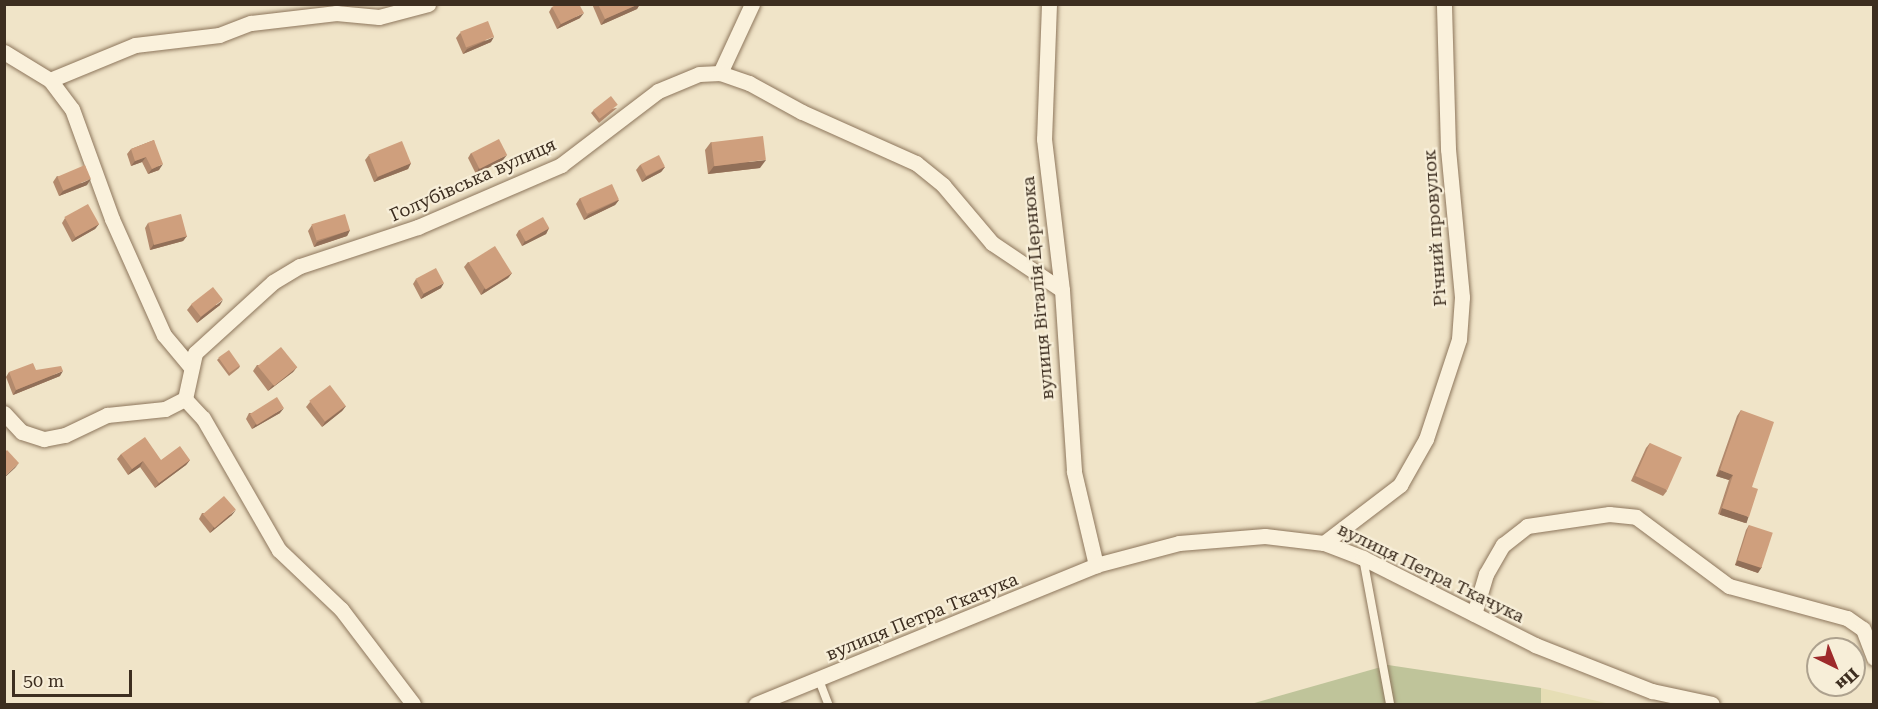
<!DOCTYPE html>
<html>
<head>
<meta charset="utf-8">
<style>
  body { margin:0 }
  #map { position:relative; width:1878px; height:709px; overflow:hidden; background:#f0e4c8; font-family:"Roboto Serif",serif }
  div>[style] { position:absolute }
  .farmland>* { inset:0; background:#e6deb5 }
  .cemetery>* { inset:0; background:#bfc49a }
  .roads { filter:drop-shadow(0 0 2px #8d765c) drop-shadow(0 0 2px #8d765c) }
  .service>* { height:8px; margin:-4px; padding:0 4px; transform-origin:4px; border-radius:4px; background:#faf1dc }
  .minor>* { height:15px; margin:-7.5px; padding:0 7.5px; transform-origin:7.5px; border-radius:7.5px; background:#faf1dc }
  .wall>* { inset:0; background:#b2896c }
  .shaded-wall>* { inset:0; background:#916f58; transform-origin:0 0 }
  .building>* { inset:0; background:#cf9f7d; transform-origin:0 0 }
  span { translate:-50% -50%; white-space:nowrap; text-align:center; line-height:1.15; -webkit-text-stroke:4.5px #f7eed8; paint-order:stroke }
  .street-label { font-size:18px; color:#3d2e20 }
  .frame { position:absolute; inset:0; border:6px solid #3d2e20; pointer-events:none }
  .north { position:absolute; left:1806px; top:637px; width:60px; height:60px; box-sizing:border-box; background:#f7eed8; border:2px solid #ada18e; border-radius:50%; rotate:137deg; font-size:16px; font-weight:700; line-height:24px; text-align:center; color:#3d2e20 }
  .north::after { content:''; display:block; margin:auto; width:21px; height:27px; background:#9e2a2b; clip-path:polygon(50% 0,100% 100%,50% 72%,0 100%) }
  .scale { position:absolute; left:12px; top:670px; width:120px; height:27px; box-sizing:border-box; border:3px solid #3d2e20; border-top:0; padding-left:8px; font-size:18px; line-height:21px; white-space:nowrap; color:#3d2e20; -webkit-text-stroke:4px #f7eed8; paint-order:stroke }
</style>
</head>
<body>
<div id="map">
  <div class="farmland">
    <div style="clip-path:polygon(1541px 688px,1610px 704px,1541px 704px)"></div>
  </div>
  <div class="cemetery">
    <div style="clip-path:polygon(1388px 665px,1541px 688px,1541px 704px,1251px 704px)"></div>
  </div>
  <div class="roads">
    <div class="service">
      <div style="left:1363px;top:558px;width:148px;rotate:79.5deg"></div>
      <div style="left:819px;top:680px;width:26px;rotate:69deg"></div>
    </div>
    <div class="minor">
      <div style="left:1049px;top:4px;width:135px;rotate:92.1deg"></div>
      <div style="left:1044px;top:139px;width:152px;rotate:83.2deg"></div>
      <div style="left:1062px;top:290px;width:182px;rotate:86.2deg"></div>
      <div style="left:1074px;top:472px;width:96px;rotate:76.7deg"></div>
      <div style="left:4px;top:52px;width:54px;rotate:31.3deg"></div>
      <div style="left:50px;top:80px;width:92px;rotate:-22.4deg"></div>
      <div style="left:135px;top:45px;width:85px;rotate:-6.8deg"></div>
      <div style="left:219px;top:35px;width:34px;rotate:-21deg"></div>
      <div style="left:251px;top:23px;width:86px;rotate:-6.7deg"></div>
      <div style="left:336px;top:13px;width:43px;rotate:5.3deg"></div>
      <div style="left:379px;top:17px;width:51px;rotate:-14.9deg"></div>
      <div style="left:720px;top:73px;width:76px;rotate:-65.1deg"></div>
      <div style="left:50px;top:80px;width:36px;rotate:53deg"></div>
      <div style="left:72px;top:109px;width:117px;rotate:70deg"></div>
      <div style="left:112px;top:219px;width:127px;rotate:65.9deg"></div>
      <div style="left:164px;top:335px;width:40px;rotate:50deg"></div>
      <div style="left:185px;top:399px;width:26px;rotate:47deg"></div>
      <div style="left:203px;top:418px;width:152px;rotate:60.1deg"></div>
      <div style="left:279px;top:550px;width:86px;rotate:43.6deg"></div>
      <div style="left:341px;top:609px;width:119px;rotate:52.8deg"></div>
      <div style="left:4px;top:413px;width:26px;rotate:47deg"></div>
      <div style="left:22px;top:432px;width:23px;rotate:18deg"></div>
      <div style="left:44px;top:439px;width:21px;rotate:-11deg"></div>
      <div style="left:65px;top:435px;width:47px;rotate:-25.5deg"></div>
      <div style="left:107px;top:415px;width:58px;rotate:-5.9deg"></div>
      <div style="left:165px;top:409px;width:22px;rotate:-27deg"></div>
      <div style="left:185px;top:399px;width:47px;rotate:-77.7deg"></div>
      <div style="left:195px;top:353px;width:105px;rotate:-42.3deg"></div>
      <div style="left:273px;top:282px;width:31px;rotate:-31deg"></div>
      <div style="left:300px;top:266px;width:124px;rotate:-18.3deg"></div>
      <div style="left:418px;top:227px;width:156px;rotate:-23.4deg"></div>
      <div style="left:561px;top:165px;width:122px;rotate:-37.3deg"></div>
      <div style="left:658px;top:91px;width:44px;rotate:-22.5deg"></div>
      <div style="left:699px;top:74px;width:21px;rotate:-3deg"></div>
      <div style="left:720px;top:73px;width:31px;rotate:19deg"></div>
      <div style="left:749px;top:83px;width:60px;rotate:28.7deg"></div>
      <div style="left:802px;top:112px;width:125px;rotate:24.1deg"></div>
      <div style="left:916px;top:163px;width:35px;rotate:39deg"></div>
      <div style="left:943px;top:185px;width:76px;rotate:49.8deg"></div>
      <div style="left:992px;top:243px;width:84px;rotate:33.9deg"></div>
      <div style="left:1324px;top:543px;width:96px;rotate:-37.3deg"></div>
      <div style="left:1400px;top:485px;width:53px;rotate:-60.5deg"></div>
      <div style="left:1426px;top:439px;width:105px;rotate:-71.7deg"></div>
      <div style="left:1459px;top:339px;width:42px;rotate:-85.9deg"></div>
      <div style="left:1462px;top:297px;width:149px;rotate:-95.4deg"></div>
      <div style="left:1448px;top:149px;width:145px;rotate:-91.6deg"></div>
      <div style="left:1474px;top:614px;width:42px;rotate:-73.3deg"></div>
      <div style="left:1486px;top:574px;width:34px;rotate:-60deg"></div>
      <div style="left:1503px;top:545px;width:31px;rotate:-38deg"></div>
      <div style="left:1527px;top:526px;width:83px;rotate:-8.3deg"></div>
      <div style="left:1609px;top:514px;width:27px;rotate:6deg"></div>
      <div style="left:1636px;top:517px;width:116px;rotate:36.6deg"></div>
      <div style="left:1729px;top:586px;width:122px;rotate:15.2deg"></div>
      <div style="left:1847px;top:618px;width:19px;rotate:35deg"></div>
      <div style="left:1863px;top:629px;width:31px;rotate:69deg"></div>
      <div style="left:756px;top:704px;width:367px;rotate:-22.2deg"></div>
      <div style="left:1096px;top:565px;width:86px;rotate:-14.8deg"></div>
      <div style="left:1179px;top:543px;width:86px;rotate:-4.7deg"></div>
      <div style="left:1265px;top:536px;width:59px;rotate:6.8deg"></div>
      <div style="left:1324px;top:543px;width:42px;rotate:21deg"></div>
      <div style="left:1363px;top:558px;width:193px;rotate:26.8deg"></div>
      <div style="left:1535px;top:645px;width:126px;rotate:21.5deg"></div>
      <div style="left:1652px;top:691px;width:61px;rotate:12.2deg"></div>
    </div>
  </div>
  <div class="wall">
    <div style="clip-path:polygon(592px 4px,640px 4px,637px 9px,601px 25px)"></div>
    <div style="clip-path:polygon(552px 7px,580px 18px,557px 29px,549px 12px)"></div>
    <div style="clip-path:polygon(460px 33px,491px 42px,463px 54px,456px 38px)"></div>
    <div style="clip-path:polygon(617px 108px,599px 123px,591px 113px,593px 111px)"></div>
    <div style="clip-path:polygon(154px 140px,159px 170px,148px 174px,142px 162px,131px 166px,127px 154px,131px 149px)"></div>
    <div style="clip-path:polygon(711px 142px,760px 168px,708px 174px,705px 150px)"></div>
    <div style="clip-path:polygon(471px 153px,503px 160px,476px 174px,468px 158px)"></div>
    <div style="clip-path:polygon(369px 155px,411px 163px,408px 169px,374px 182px,365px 160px)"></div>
    <div style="clip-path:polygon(640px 165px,665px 167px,661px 172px,642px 182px,636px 170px)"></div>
    <div style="clip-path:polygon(57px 176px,87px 185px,59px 196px,53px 182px)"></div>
    <div style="clip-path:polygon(580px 198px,619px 200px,615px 205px,584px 220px,576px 204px)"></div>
    <div style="clip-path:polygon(65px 218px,99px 224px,95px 229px,72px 242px,62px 223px)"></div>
    <div style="clip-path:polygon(148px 223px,187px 236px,183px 241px,150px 250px,145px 228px)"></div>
    <div style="clip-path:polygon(312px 225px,350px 230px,347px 236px,314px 247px,308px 231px)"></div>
    <div style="clip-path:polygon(549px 228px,546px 234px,522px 246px,516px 235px,519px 230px)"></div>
    <div style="clip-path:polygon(468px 262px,512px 273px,508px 278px,481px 295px,464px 267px)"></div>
    <div style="clip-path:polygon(416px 279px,441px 288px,421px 299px,413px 284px)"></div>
    <div style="clip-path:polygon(191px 305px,220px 305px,197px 323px,187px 310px)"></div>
    <div style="clip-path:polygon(219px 358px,240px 366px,239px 368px,229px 376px,217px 360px)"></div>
    <div style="clip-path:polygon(257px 365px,297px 367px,293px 372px,268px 391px,253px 371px)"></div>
    <div style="clip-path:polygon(36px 370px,60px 376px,13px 395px,6px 377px,9px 372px)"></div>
    <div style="clip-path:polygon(310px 402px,346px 406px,342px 411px,322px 427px,306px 407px)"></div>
    <div style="clip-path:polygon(1741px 410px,1752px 487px,1745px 523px,1718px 514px,1729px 480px,1716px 476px,1737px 416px)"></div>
    <div style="clip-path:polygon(249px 413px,280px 413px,252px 429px,246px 419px)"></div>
    <div style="clip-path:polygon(1650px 443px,1667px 491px,1663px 496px,1631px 481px,1646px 448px)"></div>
    <div style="clip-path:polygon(121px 454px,161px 460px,190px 460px,186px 465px,155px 488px,140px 467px,128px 475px,117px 459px)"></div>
    <div style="clip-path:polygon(202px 513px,232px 515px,210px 533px,199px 519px)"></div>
    <div style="clip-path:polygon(1749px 525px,1758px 573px,1735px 565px,1746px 530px)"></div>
  </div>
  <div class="shaded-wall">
    <div style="clip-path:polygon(639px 4px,640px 4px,637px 9px,601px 25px,605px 19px)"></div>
    <div style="clip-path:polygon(584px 13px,580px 18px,557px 29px,561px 24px)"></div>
    <div style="clip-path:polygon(494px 37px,491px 42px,463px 54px,467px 49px)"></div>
    <div style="clip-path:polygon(507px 155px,503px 160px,476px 174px,479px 168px)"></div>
    <div style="clip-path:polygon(146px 157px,142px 162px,131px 166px,135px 161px)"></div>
    <div style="clip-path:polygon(766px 160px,760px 168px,708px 174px,714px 166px)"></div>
    <div style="clip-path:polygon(411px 163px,408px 169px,374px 182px,378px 177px)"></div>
    <div style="clip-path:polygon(163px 164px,159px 170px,148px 174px,152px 169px)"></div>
    <div style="clip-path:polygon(665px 167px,661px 172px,642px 182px,646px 177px)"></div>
    <div style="clip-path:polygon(91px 179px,87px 185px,59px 196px,63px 191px)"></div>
    <div style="clip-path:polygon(619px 200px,615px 205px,584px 220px,588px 215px)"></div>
    <div style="clip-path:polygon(99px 224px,95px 229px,72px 242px,76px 237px)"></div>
    <div style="clip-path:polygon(549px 228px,546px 234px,522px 246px,525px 241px)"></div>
    <div style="clip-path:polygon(350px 230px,347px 236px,314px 247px,317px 242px)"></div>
    <div style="clip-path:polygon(187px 236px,183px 241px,150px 250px,154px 244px)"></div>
    <div style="clip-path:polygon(512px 273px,508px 278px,481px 295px,484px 289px)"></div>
    <div style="clip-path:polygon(444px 283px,441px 288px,421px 299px,424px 293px)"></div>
    <div style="clip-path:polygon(223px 300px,220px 305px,197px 323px,201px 317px)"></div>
    <div style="clip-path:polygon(297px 367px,293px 372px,268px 391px,272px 386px)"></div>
    <div style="clip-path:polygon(63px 371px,60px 376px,13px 395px,16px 390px)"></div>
    <div style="clip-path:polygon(346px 406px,342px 411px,322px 427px,325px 422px)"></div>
    <div style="clip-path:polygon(284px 408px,280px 413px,252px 429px,256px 424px)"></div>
    <div style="clip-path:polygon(190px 460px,186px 465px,155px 488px,159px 483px)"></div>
    <div style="clip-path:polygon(143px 461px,140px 467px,128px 475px,132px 469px)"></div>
    <div style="clip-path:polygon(19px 463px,15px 468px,4px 478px,4px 477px)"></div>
    <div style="clip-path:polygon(1720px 470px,1733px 475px,1729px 480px,1716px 476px)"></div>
    <div style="left:1722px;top:508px;width:28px;height:7px;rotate:18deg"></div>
    <div style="clip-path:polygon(236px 510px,232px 515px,210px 533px,214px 527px)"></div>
    <div style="clip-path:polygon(1738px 560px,1762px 567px,1758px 573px,1735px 565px)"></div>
  </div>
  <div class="building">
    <div style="clip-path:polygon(557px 4px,579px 4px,584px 13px,561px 24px,552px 7px)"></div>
    <div style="clip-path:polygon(598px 4px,639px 4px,605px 19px)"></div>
    <div style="left:488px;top:21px;width:17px;height:30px;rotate:69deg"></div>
    <div style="left:611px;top:96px;width:11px;height:23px;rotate:52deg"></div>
    <div style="left:763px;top:136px;width:24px;height:52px;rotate:83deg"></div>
    <div style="left:499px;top:139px;width:18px;height:31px;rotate:63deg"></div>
    <div style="clip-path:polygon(154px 140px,163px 164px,152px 169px,146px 157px,135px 161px,131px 149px)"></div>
    <div style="left:402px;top:141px;width:24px;height:36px;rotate:68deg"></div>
    <div style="left:659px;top:155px;width:13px;height:21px;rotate:63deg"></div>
    <div style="left:85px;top:165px;width:15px;height:30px;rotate:67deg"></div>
    <div style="left:612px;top:184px;width:17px;height:35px;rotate:66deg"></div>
    <div style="left:88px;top:204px;width:23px;height:27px;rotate:61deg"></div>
    <div style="left:181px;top:214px;width:23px;height:34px;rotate:75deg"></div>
    <div style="left:345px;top:214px;width:17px;height:35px;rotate:73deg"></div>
    <div style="left:543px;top:217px;width:13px;height:27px;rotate:61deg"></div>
    <div style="left:495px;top:246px;width:32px;height:31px;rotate:58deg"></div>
    <div style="left:436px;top:268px;width:17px;height:23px;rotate:62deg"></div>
    <div style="left:213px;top:287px;width:16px;height:28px;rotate:52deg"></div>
    <div style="left:281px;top:347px;width:26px;height:30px;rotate:51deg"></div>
    <div style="left:229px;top:350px;width:19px;height:13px;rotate:55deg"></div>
    <div style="clip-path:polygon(33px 363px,36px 370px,61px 366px,63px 371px,16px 390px,9px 372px)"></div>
    <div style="left:330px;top:385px;width:26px;height:26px;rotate:53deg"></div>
    <div style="left:277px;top:397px;width:13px;height:32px;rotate:58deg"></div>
    <div style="clip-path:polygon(1741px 410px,1774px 422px,1752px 487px,1758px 489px,1749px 517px,1722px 508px,1733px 475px,1720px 470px)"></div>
    <div style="clip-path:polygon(145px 437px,161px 460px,180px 446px,190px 460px,159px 483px,143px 461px,132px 469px,121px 454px)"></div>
    <div style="left:1650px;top:443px;width:35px;height:36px;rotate:24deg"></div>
    <div style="clip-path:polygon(7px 450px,19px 463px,4px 477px,4px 453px)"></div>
    <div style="left:224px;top:496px;width:18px;height:28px;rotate:49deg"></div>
    <div style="left:1749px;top:525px;width:25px;height:37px;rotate:18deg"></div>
  </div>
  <div class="street-label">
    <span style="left:473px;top:180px;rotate:-24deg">Голубівська вулиця</span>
    <span style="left:1435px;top:228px;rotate:-94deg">Річний провулок</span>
    <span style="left:1038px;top:288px;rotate:-95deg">вулиця Віталія Цернюка</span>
    <span style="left:1431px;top:573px;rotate:26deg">вулиця Петра Ткачука</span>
    <span style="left:922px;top:617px;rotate:-22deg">вулиця Петра Ткачука</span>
  </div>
  <div class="frame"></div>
  <div class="north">Пн</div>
  <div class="scale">50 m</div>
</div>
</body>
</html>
